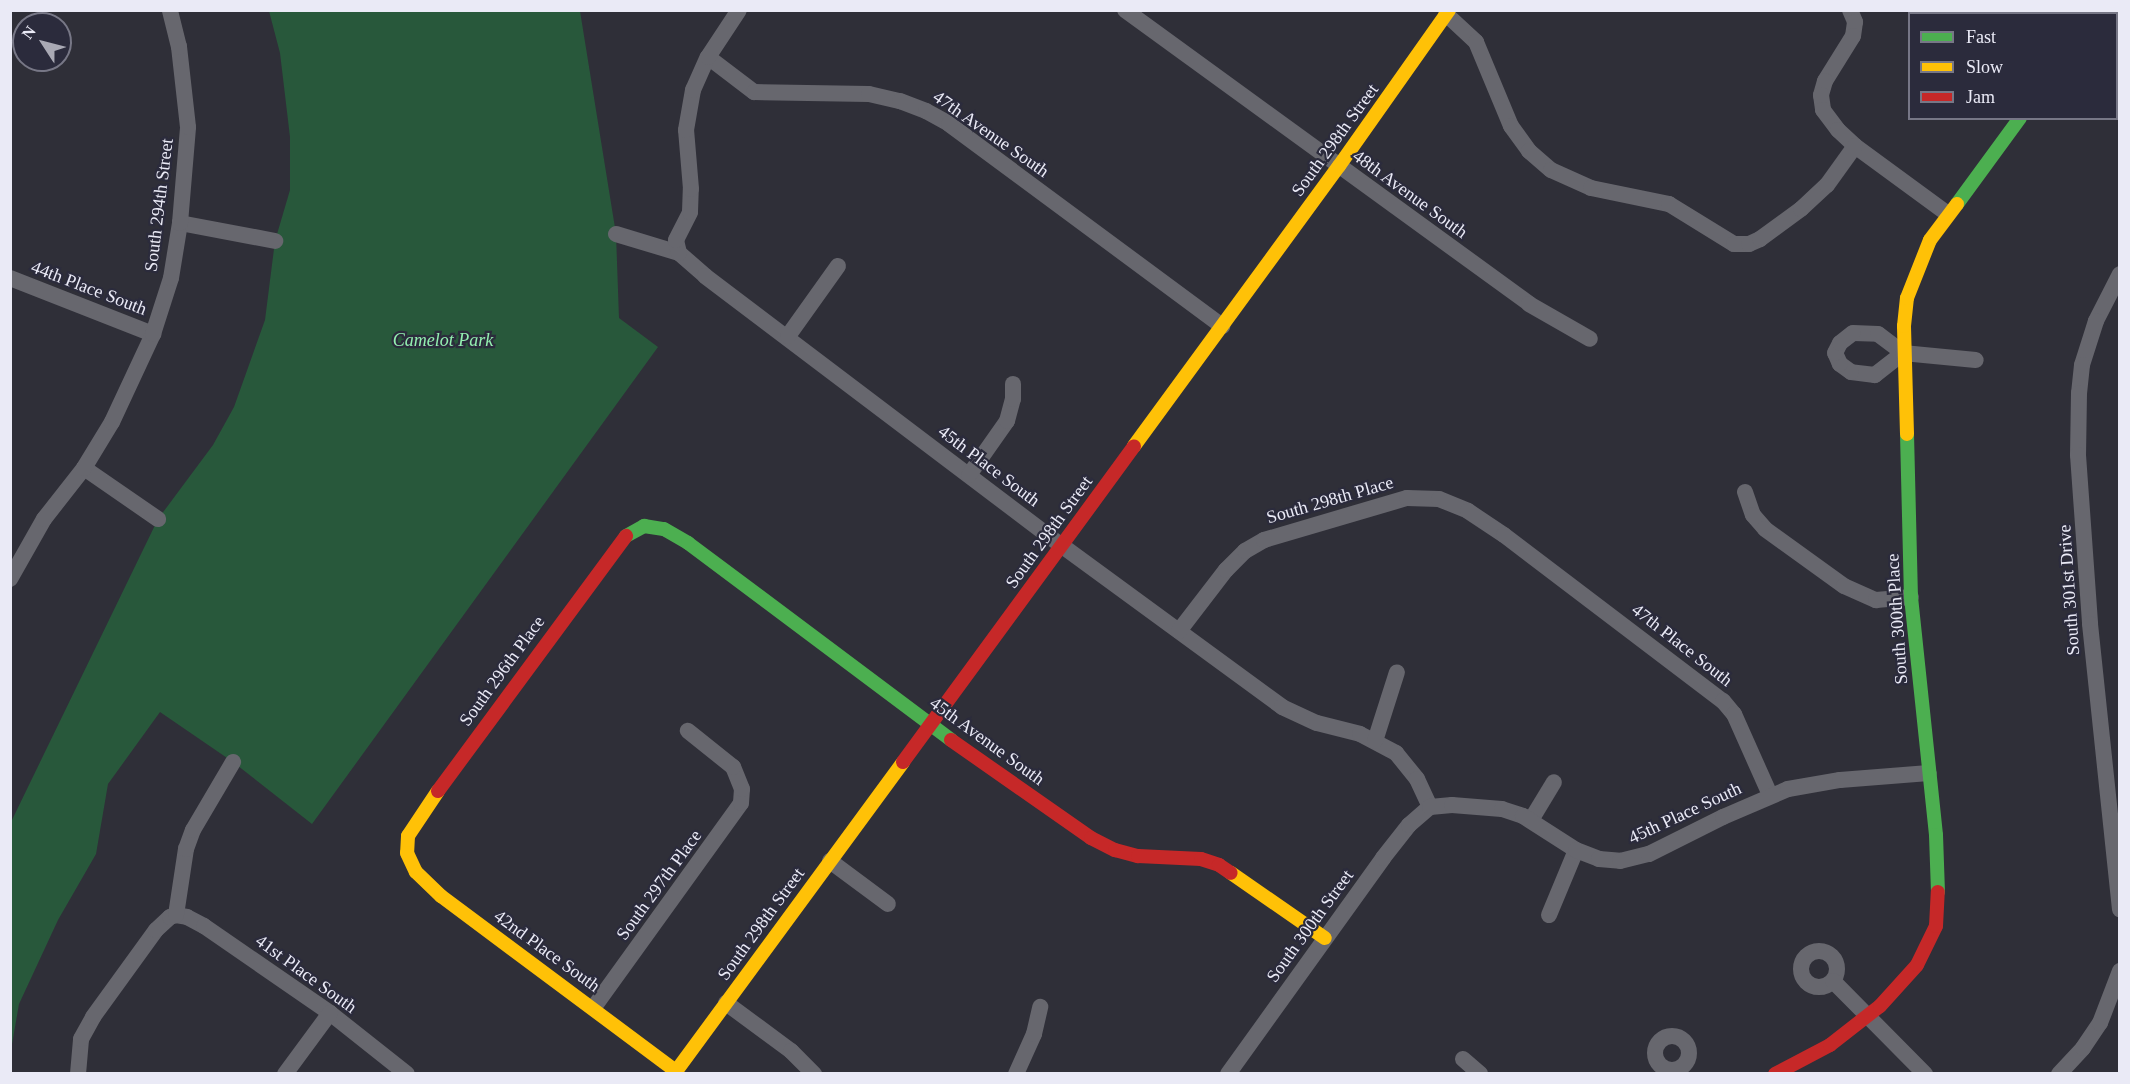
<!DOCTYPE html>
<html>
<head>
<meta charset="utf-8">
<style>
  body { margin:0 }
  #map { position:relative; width:2130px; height:1084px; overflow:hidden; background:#2f2f38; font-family:"Times New Roman",serif }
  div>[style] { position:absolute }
  .green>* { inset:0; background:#28583b }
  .street>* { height:16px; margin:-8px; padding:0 8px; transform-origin:8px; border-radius:8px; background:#67676e }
  .street>.ring { margin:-8px; padding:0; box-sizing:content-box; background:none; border:16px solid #67676e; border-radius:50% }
  .fast>* { height:14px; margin:-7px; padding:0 7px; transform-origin:7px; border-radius:7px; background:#4caf50 }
  .slow>* { height:14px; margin:-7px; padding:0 7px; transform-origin:7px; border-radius:7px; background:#ffc107 }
  .jam>* { height:14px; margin:-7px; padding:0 7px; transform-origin:7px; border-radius:7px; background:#c62828 }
  span { translate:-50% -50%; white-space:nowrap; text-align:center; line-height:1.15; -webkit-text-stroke:4.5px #2b2b3c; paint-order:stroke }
  .street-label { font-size:18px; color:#eaeaf6 }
  .park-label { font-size:18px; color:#93efb0; font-style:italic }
  .frame { position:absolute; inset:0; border:12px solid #eaeaf6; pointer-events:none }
  .legend { position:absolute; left:1908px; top:12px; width:210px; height:108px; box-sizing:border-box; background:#2b2b3c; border:2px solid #777786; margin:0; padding:8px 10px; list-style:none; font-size:18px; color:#eaeaf6 }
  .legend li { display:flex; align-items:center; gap:12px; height:30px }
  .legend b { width:30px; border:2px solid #777786 }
  .north { position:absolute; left:12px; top:12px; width:60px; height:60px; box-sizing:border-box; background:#2b2b3c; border:2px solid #777786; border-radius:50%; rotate:306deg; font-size:16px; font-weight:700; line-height:24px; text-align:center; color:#eaeaf6 }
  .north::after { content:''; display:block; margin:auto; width:21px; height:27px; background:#a9a9b4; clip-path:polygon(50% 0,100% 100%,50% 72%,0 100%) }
</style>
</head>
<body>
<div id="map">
  <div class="green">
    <div style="clip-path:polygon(269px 11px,580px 11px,616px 234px,619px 318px,658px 347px,312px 824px,233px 762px,160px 712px,108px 784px,96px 854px,58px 920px,19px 1004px,11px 1050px,11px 822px,158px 519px,213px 445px,234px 407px,265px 320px,275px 241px,290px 190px,290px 137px,280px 53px)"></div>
  </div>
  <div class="street">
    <div style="left:1125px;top:10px;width:500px;rotate:36deg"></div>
    <div style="left:1529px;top:304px;width:70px;rotate:29.8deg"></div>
    <div style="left:1850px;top:10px;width:13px;rotate:67deg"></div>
    <div style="left:1855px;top:22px;width:14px;rotate:98deg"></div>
    <div style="left:1853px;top:36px;width:53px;rotate:121.9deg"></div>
    <div style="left:1825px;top:81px;width:15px;rotate:106deg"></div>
    <div style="left:1821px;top:95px;width:15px;rotate:82deg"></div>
    <div style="left:1823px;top:110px;width:25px;rotate:53deg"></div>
    <div style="left:1838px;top:130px;width:23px;rotate:43deg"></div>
    <div style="left:1855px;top:146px;width:115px;rotate:36.2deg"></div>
    <div style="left:1446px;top:14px;width:41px;rotate:43deg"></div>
    <div style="left:1476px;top:42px;width:91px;rotate:67.4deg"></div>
    <div style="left:1511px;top:126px;width:31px;rotate:54deg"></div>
    <div style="left:1529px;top:151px;width:29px;rotate:41deg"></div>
    <div style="left:1551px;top:170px;width:44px;rotate:24.2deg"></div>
    <div style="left:1591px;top:188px;width:80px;rotate:11.6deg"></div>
    <div style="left:1669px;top:204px;width:76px;rotate:31.6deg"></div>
    <div style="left:1734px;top:244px;width:15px"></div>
    <div style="left:1749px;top:244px;width:12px;rotate:-24deg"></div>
    <div style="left:1760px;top:239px;width:51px;rotate:-36.2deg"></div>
    <div style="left:1801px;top:209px;width:35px;rotate:-43deg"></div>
    <div style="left:1827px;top:185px;width:48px;rotate:-54.3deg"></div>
    <div style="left:708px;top:57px;width:58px;rotate:37.3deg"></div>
    <div style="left:754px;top:92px;width:115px;rotate:1deg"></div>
    <div style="left:869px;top:94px;width:32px;rotate:13deg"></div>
    <div style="left:900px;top:101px;width:28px;rotate:21deg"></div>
    <div style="left:926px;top:111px;width:26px;rotate:29deg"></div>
    <div style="left:949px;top:124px;width:340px;rotate:36.5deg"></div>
    <div style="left:180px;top:223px;width:97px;rotate:10.7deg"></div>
    <div style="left:616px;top:234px;width:66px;rotate:16.8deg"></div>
    <div style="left:679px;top:253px;width:35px;rotate:41deg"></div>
    <div style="left:705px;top:276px;width:446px;rotate:37.1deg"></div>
    <div style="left:1061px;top:545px;width:274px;rotate:36.2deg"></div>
    <div style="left:1282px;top:707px;width:38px;rotate:25deg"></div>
    <div style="left:1317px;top:723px;width:44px;rotate:14.3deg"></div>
    <div style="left:1360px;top:734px;width:41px;rotate:27.8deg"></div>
    <div style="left:1396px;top:753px;width:33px;rotate:51deg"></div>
    <div style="left:1417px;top:779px;width:31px;rotate:65deg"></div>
    <div style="left:679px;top:253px;width:13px;rotate:-103deg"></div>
    <div style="left:676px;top:240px;width:31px;rotate:-63deg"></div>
    <div style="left:690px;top:212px;width:23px;rotate:-88deg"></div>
    <div style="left:691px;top:189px;width:59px;rotate:-94.8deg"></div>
    <div style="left:686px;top:130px;width:41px;rotate:-80.1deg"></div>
    <div style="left:693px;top:90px;width:36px;rotate:-66deg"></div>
    <div style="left:708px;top:57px;width:56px;rotate:-56.6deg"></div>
    <div style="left:2120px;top:274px;width:53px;rotate:117.1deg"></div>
    <div style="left:2096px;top:321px;width:46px;rotate:107.7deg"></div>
    <div style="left:2082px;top:365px;width:28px;rotate:96deg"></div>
    <div style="left:2079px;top:393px;width:62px;rotate:90.9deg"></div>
    <div style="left:2078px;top:455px;width:169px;rotate:85.9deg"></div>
    <div style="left:2090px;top:624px;width:287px;rotate:84deg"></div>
    <div style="left:10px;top:278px;width:154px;rotate:21.4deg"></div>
    <div style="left:1853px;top:333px;width:25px;rotate:2deg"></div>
    <div style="left:1878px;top:334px;width:31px;rotate:37deg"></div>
    <div style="left:1903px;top:353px;width:36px;rotate:142deg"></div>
    <div style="left:1875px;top:375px;width:24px;rotate:-173deg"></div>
    <div style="left:1851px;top:372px;width:14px;rotate:-144deg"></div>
    <div style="left:1840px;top:364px;width:12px;rotate:-114deg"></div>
    <div style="left:1835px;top:353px;width:11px;rotate:-63deg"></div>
    <div style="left:1840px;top:343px;width:16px;rotate:-38deg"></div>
    <div style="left:788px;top:336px;width:86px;rotate:-54.5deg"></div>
    <div style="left:1903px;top:353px;width:73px;rotate:5.5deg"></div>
    <div style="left:84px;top:468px;width:90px;rotate:34.6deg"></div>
    <div style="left:969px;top:475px;width:66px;rotate:-54.9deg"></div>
    <div style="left:1007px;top:421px;width:23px;rotate:-75deg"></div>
    <div style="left:1013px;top:399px;width:15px;rotate:-90deg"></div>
    <div style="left:1745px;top:492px;width:24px;rotate:71deg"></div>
    <div style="left:1753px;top:515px;width:18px;rotate:49deg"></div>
    <div style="left:1765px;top:529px;width:97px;rotate:35.8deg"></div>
    <div style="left:1844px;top:586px;width:35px;rotate:24deg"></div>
    <div style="left:1876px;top:600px;width:35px;rotate:-5deg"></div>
    <div style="left:10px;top:579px;width:69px;rotate:-60.5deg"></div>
    <div style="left:44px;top:519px;width:65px;rotate:-51.9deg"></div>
    <div style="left:84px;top:468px;width:54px;rotate:-58.7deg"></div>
    <div style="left:112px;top:422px;width:97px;rotate:-65deg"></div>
    <div style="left:153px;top:334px;width:59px;rotate:-72.2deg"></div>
    <div style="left:171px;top:278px;width:56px;rotate:-80.7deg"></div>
    <div style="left:180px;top:223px;width:96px;rotate:-85.2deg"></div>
    <div style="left:188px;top:127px;width:81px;rotate:-96.4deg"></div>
    <div style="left:179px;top:47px;width:38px;rotate:-104deg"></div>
    <div style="left:1179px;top:631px;width:77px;rotate:-52.4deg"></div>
    <div style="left:1226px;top:570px;width:27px;rotate:-45deg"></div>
    <div style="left:1245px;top:551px;width:22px;rotate:-30deg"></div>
    <div style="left:1264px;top:540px;width:149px;rotate:-16.4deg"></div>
    <div style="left:1407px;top:498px;width:32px;rotate:2deg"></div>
    <div style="left:1439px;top:499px;width:31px;rotate:22deg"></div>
    <div style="left:1468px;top:511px;width:43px;rotate:33.7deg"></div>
    <div style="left:1504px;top:535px;width:275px;rotate:37.2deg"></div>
    <div style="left:1723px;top:701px;width:17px;rotate:50deg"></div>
    <div style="left:1734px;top:714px;width:89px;rotate:66deg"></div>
    <div style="left:1375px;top:741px;width:72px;rotate:-72.3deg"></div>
    <div style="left:1531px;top:820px;width:44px;rotate:-58.8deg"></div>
    <div style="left:830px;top:861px;width:72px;rotate:36.6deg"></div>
    <div style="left:176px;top:915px;width:11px;rotate:10deg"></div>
    <div style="left:187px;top:917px;width:19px;rotate:28deg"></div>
    <div style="left:204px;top:926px;width:153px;rotate:34.6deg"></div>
    <div style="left:330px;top:1013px;width:98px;rotate:38.4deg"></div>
    <div style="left:1549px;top:915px;width:70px;rotate:-67.4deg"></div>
    <div class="ring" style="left:1801px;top:951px;width:20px;height:20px"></div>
    <div style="left:1833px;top:981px;width:131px;rotate:45.3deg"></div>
    <div style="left:726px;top:1003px;width:81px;rotate:36.4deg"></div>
    <div style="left:791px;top:1051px;width:33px;rotate:45deg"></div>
    <div style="left:594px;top:1007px;width:251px;rotate:-54.2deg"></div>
    <div style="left:741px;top:803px;width:14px;rotate:-86deg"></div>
    <div style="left:742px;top:789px;width:24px;rotate:-112deg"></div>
    <div style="left:733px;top:767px;width:58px;rotate:-141.3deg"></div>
    <div class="ring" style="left:1655px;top:1036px;width:18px;height:18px"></div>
    <div style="left:1463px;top:1059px;width:23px;rotate:41deg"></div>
    <div style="left:78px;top:1074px;width:35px;rotate:-85deg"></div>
    <div style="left:81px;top:1039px;width:25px;rotate:-61deg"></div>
    <div style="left:93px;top:1017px;width:107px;rotate:-54.1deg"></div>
    <div style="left:156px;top:930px;width:19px;rotate:-43deg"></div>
    <div style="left:170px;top:917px;width:6px;rotate:-18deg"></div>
    <div style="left:176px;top:915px;width:67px;rotate:-81.4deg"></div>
    <div style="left:186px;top:849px;width:20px;rotate:-70deg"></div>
    <div style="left:193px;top:830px;width:79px;rotate:-59.5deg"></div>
    <div style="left:285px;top:1074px;width:76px;rotate:-53.6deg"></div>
    <div style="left:1016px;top:1074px;width:44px;rotate:-65.8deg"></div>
    <div style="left:1034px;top:1034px;width:28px;rotate:-77deg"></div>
    <div style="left:1228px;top:1074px;width:266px;rotate:-54.3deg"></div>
    <div style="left:1383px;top:858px;width:42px;rotate:-51.8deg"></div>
    <div style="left:1409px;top:825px;width:28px;rotate:-41deg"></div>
    <div style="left:1430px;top:807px;width:22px;rotate:-5deg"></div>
    <div style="left:1452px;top:805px;width:50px;rotate:4.6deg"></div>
    <div style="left:1502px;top:809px;width:22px;rotate:18deg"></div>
    <div style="left:1523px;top:816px;width:63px;rotate:32.7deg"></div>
    <div style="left:1576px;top:850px;width:25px;rotate:21deg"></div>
    <div style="left:1599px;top:859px;width:21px;rotate:5deg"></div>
    <div style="left:1620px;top:861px;width:30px;rotate:-14deg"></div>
    <div style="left:1649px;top:854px;width:83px;rotate:-26.6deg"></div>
    <div style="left:1723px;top:817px;width:71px;rotate:-23.3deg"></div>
    <div style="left:1788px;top:789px;width:53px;rotate:-9.8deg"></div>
    <div style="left:1840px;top:780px;width:89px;rotate:-4.5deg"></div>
    <div style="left:2059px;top:1074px;width:35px;rotate:-47deg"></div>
    <div style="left:2083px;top:1048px;width:30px;rotate:-56deg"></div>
    <div style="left:2100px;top:1023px;width:56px;rotate:-69deg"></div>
  </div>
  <div class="fast">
    <div style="left:1957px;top:204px;width:107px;rotate:-53.8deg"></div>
    <div style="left:1907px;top:434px;width:163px;rotate:88.6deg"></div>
    <div style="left:1911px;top:597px;width:239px;rotate:84deg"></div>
    <div style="left:1936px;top:835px;width:57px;rotate:88deg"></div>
    <div style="left:626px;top:536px;width:21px;rotate:-29deg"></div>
    <div style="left:644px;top:526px;width:20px;rotate:9deg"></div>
    <div style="left:664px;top:529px;width:28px;rotate:30deg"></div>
    <div style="left:688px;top:543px;width:329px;rotate:36.8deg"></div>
  </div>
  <div class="slow">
    <div style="left:2116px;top:71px;width:4px;rotate:27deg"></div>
    <div style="left:1907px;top:434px;width:108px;rotate:-91.6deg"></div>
    <div style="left:1904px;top:326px;width:28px;rotate:-84deg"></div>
    <div style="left:1907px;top:298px;width:62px;rotate:-68.4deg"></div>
    <div style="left:1930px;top:240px;width:45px;rotate:-53.1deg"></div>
    <div style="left:1134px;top:446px;width:347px;rotate:-53.8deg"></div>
    <div style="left:1339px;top:166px;width:191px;rotate:-54.8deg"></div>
    <div style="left:438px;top:791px;width:54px;rotate:123.7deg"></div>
    <div style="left:408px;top:836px;width:17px;rotate:93deg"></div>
    <div style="left:407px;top:853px;width:21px;rotate:65deg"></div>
    <div style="left:416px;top:872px;width:35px;rotate:44deg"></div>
    <div style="left:441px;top:896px;width:293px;rotate:36.7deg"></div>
    <div style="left:1231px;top:873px;width:114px;rotate:34.7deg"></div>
    <div style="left:674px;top:1074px;width:387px;rotate:-53.7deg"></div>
  </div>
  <div class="jam">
    <div style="left:2033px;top:10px;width:6px;rotate:45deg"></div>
    <div style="left:951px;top:740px;width:171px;rotate:35deg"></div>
    <div style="left:1091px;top:838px;width:27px;rotate:27deg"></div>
    <div style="left:1115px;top:850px;width:24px;rotate:15deg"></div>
    <div style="left:1138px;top:856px;width:63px;rotate:2.7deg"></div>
    <div style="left:1201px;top:859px;width:19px;rotate:18deg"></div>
    <div style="left:1219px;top:865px;width:14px;rotate:34deg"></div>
    <div style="left:903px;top:762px;width:391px;rotate:-53.8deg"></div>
    <div style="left:438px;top:791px;width:317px;rotate:-53.6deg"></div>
    <div style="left:1775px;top:1074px;width:62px;rotate:-27.8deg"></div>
    <div style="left:1830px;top:1045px;width:63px;rotate:-38deg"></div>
    <div style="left:1880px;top:1006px;width:55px;rotate:-47.9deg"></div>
    <div style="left:1917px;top:965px;width:43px;rotate:-64deg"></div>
    <div style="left:1936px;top:926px;width:34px;rotate:-87deg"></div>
  </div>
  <div class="street-label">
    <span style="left:991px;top:134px;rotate:35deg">47th Avenue South</span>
    <span style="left:1335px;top:140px;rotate:-54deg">South 298th Street</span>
    <span style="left:1410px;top:194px;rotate:36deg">48th Avenue South</span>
    <span style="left:159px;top:205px;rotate:-83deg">South 294th Street</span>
    <span style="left:89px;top:288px;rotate:21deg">44th Place South</span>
    <span style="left:989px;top:466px;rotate:37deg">45th Place South</span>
    <span style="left:1330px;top:500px;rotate:-16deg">South 298th Place</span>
    <span style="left:1049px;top:532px;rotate:-54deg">South 298th Street</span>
    <span style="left:2069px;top:590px;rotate:-94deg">South 301st Drive</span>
    <span style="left:1897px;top:619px;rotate:-94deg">South 300th Place</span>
    <span style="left:1682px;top:645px;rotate:38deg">47th Place South</span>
    <span style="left:502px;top:671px;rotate:-54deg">South 296th Place</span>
    <span style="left:987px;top:741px;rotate:36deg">45th Avenue South</span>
    <span style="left:1685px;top:813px;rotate:-25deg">45th Place South</span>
    <span style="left:659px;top:885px;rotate:-54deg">South 297th Place</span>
    <span style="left:761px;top:924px;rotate:-54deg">South 298th Street</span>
    <span style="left:1310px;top:926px;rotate:-54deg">South 300th Street</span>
    <span style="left:547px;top:951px;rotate:36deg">42nd Place South</span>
    <span style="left:306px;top:974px;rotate:36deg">41st Place South</span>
  </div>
  <div class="park-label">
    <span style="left:443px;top:340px">Camelot Park</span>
  </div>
  <div class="frame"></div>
  <ul class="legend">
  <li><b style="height:8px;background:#4caf50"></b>Fast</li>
  <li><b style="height:8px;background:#ffc107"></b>Slow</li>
  <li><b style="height:8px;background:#c62828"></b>Jam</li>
  </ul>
  <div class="north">N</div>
</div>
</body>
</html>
